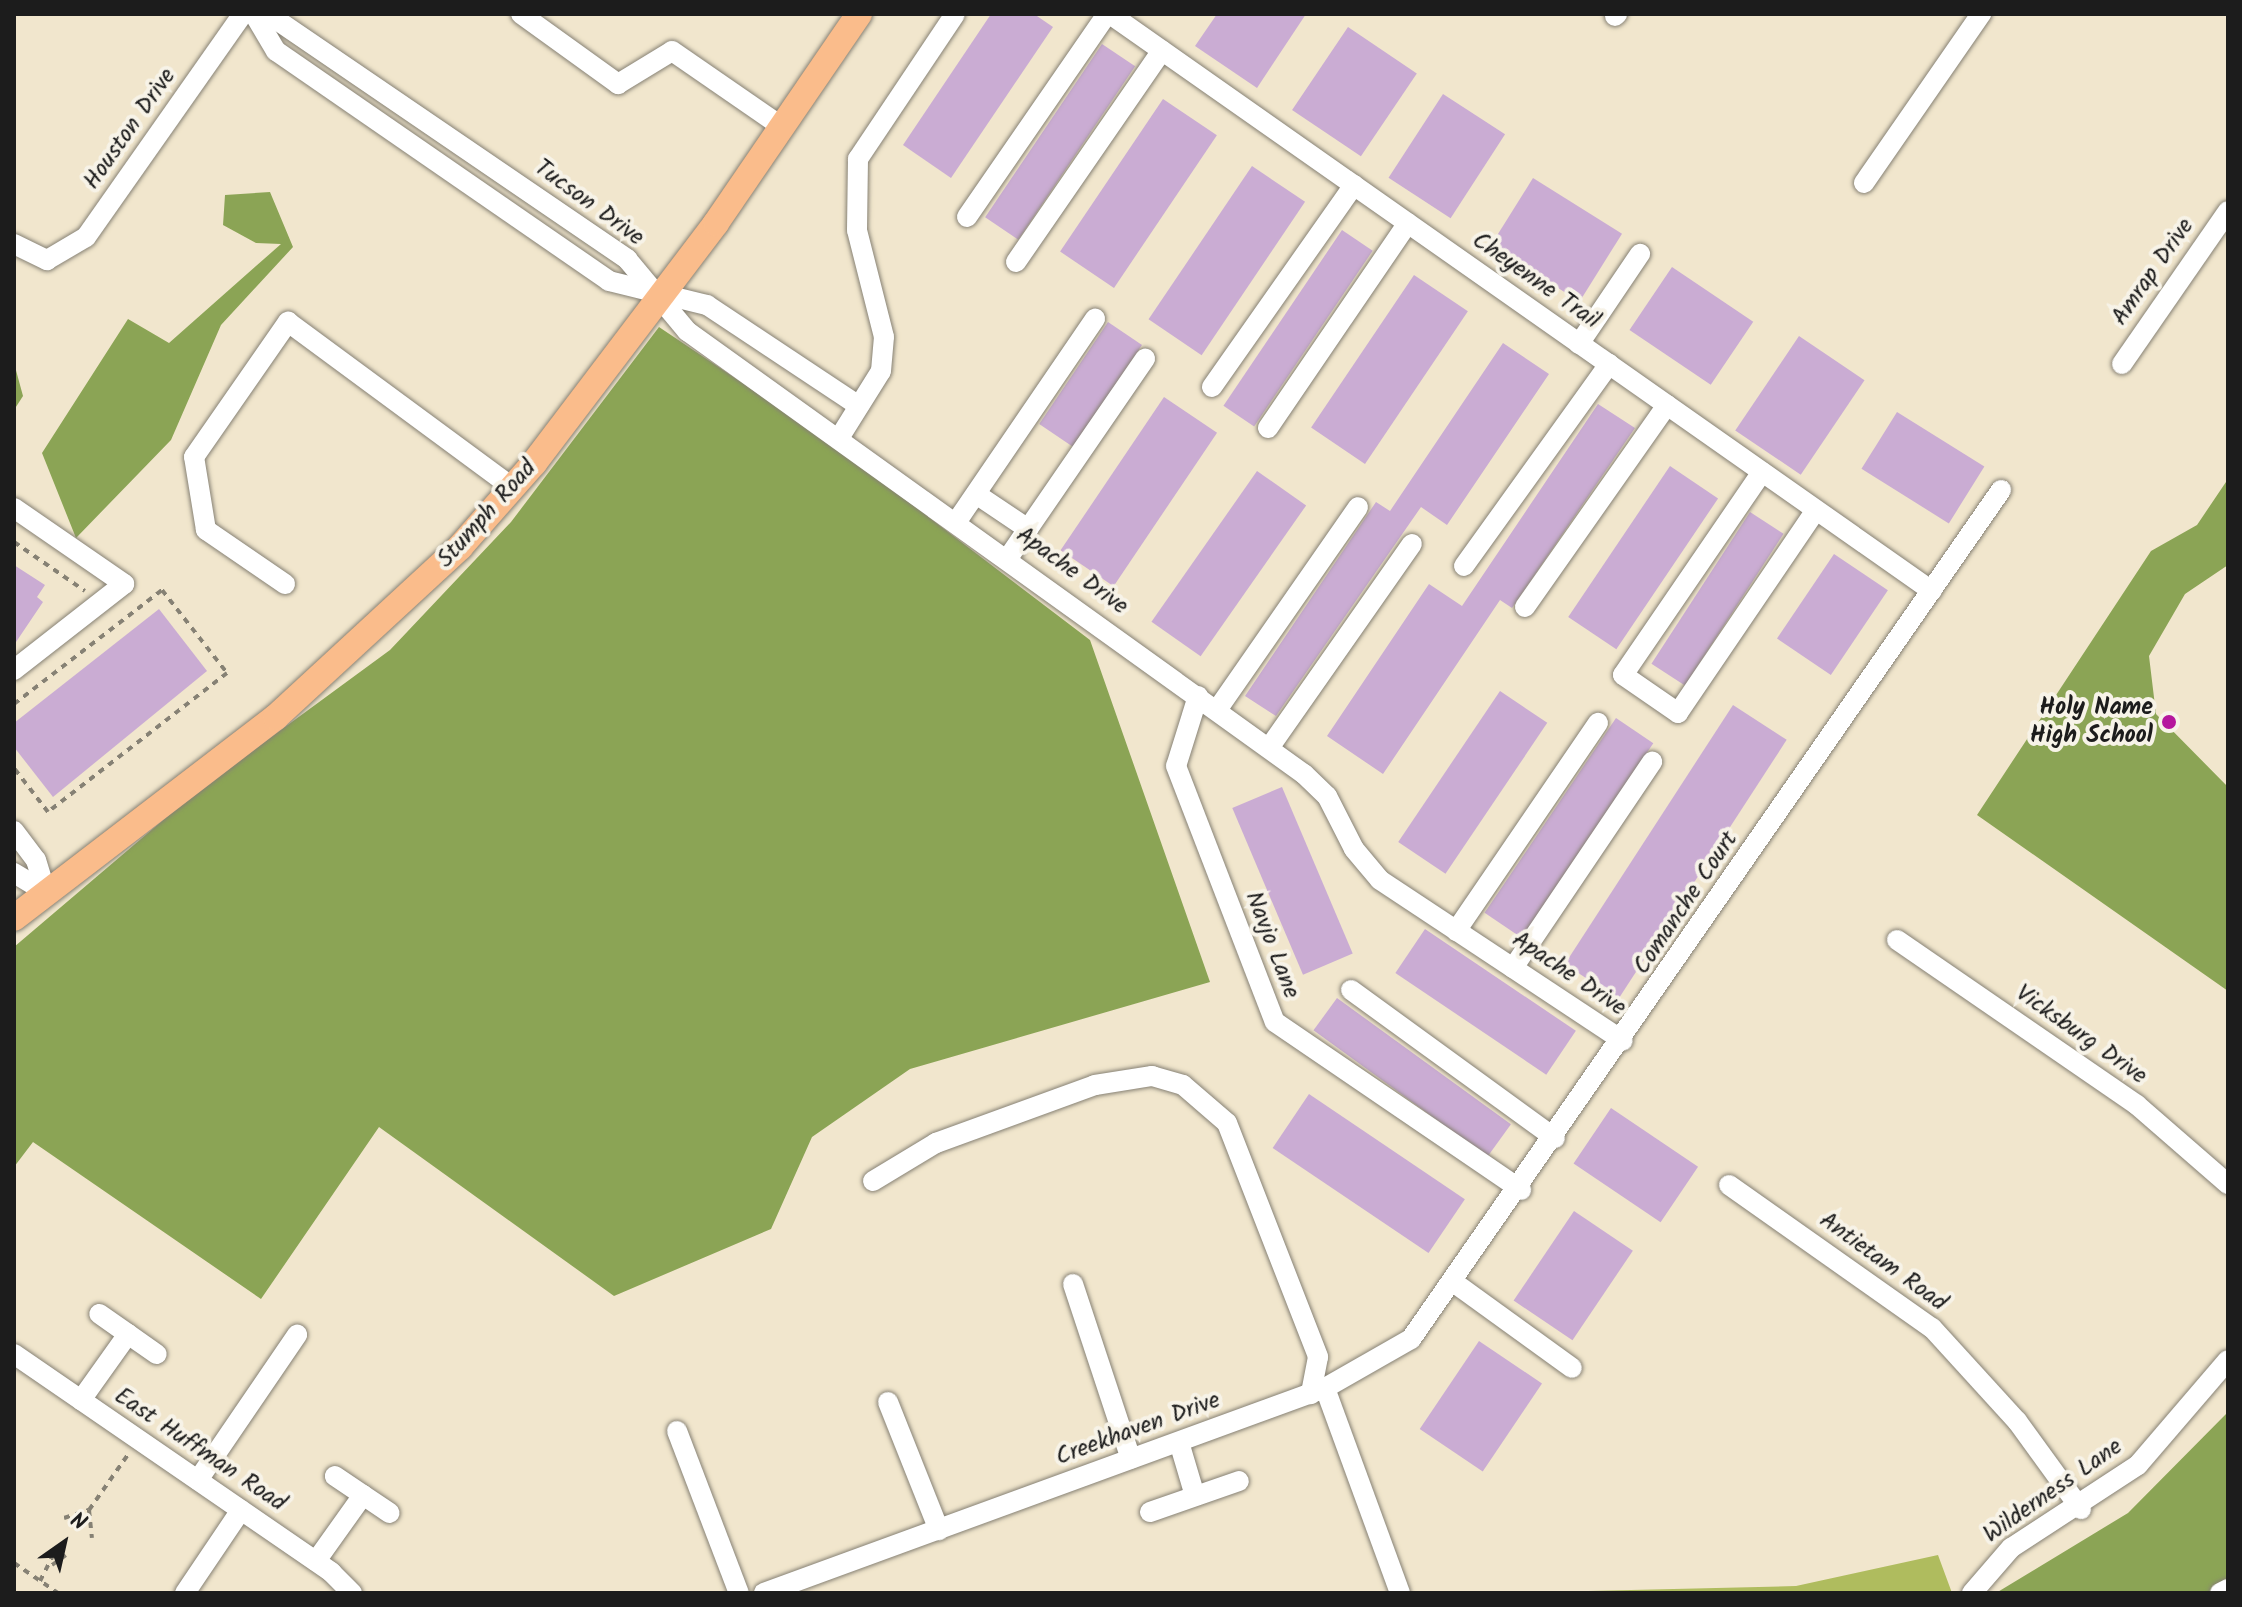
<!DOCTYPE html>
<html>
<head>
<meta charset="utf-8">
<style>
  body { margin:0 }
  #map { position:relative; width:2242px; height:1607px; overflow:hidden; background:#f1e6cd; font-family:Kalam,sans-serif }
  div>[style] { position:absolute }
  .green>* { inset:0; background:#afbc5e }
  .forest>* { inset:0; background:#8ba455 }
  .building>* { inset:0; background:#caacd3; transform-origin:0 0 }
  .path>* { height:4px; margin-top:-2px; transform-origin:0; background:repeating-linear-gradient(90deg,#868174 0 6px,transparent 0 12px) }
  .roads { filter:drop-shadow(0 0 2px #868174) drop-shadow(0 0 2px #868174) }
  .minor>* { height:20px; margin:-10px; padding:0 10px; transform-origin:10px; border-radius:10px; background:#fff }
  .major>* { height:26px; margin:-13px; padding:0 13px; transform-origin:13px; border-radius:13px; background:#fabc8b }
  .dots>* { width:22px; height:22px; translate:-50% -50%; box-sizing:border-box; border:4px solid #f7f3e8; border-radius:50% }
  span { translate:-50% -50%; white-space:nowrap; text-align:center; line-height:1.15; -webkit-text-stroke:8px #f7f3e8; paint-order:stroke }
  .street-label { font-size:24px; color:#1c1c1c }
  .poi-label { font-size:24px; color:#1c1c1c; font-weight:700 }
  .right { translate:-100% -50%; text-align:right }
  .frame { position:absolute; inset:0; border:16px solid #1c1c1c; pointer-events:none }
  .north { position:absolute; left:24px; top:1503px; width:80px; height:80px; -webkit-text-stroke:6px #f7f3e8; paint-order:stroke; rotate:34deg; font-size:22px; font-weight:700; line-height:32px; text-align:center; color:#1c1c1c }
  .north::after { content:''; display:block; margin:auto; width:28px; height:36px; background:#1c1c1c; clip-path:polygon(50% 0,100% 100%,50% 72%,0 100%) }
</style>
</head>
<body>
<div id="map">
  <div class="green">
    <div style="clip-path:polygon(1938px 1555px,1952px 1593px,1504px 1593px,1796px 1586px)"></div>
  </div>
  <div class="forest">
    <div style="clip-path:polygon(270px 192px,293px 247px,221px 325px,171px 440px,76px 538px,42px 453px,128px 319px,169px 343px,281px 244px,256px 243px,223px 225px,225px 195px)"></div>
    <div style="clip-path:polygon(659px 327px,830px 442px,1090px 640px,1210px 982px,910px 1069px,812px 1137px,771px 1229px,614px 1296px,379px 1127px,261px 1299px,33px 1142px,14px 1167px,14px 947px,195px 793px,390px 650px,511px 522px)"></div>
    <div style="clip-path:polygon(14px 363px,23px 396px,14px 410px)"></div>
    <div style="clip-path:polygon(2228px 479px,2228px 565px,2185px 594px,2149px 656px,2156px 714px,2228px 787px,2228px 991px,1977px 815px,2151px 551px,2197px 525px)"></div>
    <div style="clip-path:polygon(2228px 1412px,2228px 1593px,1996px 1593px,2128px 1513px)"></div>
  </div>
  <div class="building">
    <div style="clip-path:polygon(991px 14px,1034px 14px,1053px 27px,951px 178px,903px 145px)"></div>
    <div style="clip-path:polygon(1217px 14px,1306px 14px,1257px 88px,1195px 46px)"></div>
    <div style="left:1348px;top:27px;width:83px;height:100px;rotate:34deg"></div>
    <div style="left:1102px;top:44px;width:40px;height:209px;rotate:34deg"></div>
    <div style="left:1443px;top:94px;width:74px;height:100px;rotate:33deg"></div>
    <div style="left:1163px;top:99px;width:65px;height:184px;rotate:34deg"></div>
    <div style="left:1252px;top:166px;width:64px;height:185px;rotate:34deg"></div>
    <div style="left:1533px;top:178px;width:105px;height:80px;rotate:32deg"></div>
    <div style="left:1342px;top:230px;width:37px;height:212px;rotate:34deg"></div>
    <div style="left:1672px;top:267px;width:98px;height:76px;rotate:34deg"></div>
    <div style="left:1414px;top:275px;width:65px;height:184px;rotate:34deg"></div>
    <div style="left:1108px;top:322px;width:41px;height:123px;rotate:34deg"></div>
    <div style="left:1799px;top:336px;width:79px;height:114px;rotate:34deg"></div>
    <div style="clip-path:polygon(1503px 343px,1549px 374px,1447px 525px,1421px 507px,1276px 716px,1245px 696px,1376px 502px,1390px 511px)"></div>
    <div style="left:1164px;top:397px;width:64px;height:185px;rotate:34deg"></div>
    <div style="clip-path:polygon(1598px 404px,1635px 428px,1512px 608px,1500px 600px,1383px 774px,1327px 736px,1429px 584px,1462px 606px)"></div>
    <div style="left:1897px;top:412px;width:103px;height:67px;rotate:32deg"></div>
    <div style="left:1670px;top:466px;width:58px;height:182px;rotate:34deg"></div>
    <div style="left:1257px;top:471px;width:60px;height:184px;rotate:35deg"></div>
    <div style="left:1750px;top:512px;width:40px;height:181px;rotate:33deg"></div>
    <div style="left:1834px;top:554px;width:65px;height:102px;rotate:34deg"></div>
    <div style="clip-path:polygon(14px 565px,45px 585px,37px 597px,43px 602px,14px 645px)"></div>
    <div style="clip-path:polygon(159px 609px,207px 671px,53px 797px,14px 747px,14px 723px)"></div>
    <div style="left:1500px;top:691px;width:57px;height:182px;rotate:34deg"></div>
    <div style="left:1733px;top:705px;width:64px;height:309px;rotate:33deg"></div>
    <div style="left:1616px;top:718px;width:45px;height:235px;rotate:34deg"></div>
    <div style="left:1282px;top:787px;width:181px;height:54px;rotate:67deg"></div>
    <div style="left:1425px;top:929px;width:182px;height:53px;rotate:34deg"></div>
    <div style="left:1337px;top:998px;width:215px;height:40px;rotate:36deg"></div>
    <div style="left:1309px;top:1094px;width:188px;height:65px;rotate:34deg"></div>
    <div style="left:1611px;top:1108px;width:105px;height:67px;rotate:34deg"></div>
    <div style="left:1574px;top:1211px;width:71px;height:108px;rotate:34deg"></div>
    <div style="left:1479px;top:1341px;width:76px;height:106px;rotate:34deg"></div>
  </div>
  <div class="path">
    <div style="left:14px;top:542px;width:86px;rotate:34.6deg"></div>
    <div style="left:14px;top:704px;width:187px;rotate:-37.6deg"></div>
    <div style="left:162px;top:590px;width:105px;rotate:51.9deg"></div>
    <div style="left:227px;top:673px;width:227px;rotate:142.2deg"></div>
    <div style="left:48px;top:812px;width:56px;rotate:-127.7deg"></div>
    <div style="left:89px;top:1510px;width:70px;rotate:-54.9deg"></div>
    <div style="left:64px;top:1518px;width:26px;rotate:-18deg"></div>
    <div style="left:89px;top:1510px;width:28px;rotate:84deg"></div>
    <div style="left:14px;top:1563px;width:53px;rotate:34.3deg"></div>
    <div style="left:52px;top:1565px;width:17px;rotate:-36deg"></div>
    <div style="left:40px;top:1581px;width:35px;rotate:-63deg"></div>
  </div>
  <div class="roads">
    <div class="minor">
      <div style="left:254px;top:14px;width:43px;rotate:59.3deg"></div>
      <div style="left:276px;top:51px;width:405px;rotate:34.6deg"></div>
      <div style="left:609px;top:281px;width:101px;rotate:13.8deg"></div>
      <div style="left:707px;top:305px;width:182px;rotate:33.6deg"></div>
      <div style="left:268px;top:14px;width:435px;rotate:34.3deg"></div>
      <div style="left:627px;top:259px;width:94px;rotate:50.2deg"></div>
      <div style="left:687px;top:331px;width:760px;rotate:35.68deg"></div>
      <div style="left:1304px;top:774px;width:32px;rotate:44deg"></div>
      <div style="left:1327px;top:796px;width:59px;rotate:63deg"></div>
      <div style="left:1354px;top:849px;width:40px;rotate:50deg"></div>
      <div style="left:1380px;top:880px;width:291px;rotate:33.5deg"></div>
      <div style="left:521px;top:14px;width:120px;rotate:35.8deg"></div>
      <div style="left:618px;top:84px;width:63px;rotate:-31.4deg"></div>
      <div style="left:672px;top:51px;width:134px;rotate:34.6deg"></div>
      <div style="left:1110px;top:14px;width:1004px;rotate:35.07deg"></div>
      <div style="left:1615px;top:16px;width:3px;rotate:-45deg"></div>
      <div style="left:1864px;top:183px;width:206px;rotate:-55.3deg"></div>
      <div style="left:967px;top:217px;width:247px;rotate:-55.4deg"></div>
      <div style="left:14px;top:244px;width:37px;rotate:26deg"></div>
      <div style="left:47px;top:260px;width:45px;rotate:-30.5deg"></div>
      <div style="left:86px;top:237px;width:273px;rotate:-54.9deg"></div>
      <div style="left:1016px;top:262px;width:257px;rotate:-55.4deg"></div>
      <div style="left:1579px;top:344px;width:109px;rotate:-55.9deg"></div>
      <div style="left:2122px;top:364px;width:186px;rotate:-55.3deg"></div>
      <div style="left:1212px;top:387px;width:247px;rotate:-54.9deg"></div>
      <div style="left:1268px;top:428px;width:248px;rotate:-55.7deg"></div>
      <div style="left:841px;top:435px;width:75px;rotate:-58deg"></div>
      <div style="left:881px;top:371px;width:34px;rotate:-85deg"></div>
      <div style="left:884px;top:337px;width:110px;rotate:-104.2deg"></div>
      <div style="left:857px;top:230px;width:71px;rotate:-89.2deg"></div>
      <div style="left:858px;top:159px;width:174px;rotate:-56.2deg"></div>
      <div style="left:1762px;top:472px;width:246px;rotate:124.4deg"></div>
      <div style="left:1623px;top:675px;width:67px;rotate:34.6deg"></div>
      <div style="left:1678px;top:713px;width:245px;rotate:-55.8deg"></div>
      <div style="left:976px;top:494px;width:63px;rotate:33.9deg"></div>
      <div style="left:14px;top:508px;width:134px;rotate:34.6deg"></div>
      <div style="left:124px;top:584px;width:140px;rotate:142deg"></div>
      <div style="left:957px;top:521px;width:245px;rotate:-55.7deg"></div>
      <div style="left:1008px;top:558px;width:242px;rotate:-55.5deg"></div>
      <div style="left:1464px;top:566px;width:249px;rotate:-54.3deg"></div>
      <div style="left:285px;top:584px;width:96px;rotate:-145.6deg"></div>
      <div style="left:206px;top:530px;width:74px;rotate:-99.3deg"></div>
      <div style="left:194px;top:457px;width:165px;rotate:-55.2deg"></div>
      <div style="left:288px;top:322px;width:280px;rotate:36.4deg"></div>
      <div style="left:1525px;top:607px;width:247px;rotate:-54.9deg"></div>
      <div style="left:1198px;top:696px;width:73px;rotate:107.4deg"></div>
      <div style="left:1176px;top:766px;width:274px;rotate:68.9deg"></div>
      <div style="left:1275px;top:1022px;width:298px;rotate:34.3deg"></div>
      <div style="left:1217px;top:710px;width:247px;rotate:-55.2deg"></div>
      <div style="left:1269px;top:748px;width:249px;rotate:-55deg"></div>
      <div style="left:14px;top:831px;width:36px;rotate:53deg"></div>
      <div style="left:36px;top:860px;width:34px;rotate:73deg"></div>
      <div style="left:14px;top:873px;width:37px;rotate:31deg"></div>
      <div style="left:1456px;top:931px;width:252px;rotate:-55.7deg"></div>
      <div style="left:1897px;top:940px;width:291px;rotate:34.5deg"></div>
      <div style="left:2137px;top:1105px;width:121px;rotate:41deg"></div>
      <div style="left:1513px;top:968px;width:249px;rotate:-56deg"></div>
      <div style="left:1351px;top:990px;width:252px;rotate:36deg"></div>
      <div style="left:873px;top:1181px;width:74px;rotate:-31.1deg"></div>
      <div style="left:936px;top:1143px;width:169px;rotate:-20deg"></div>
      <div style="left:1095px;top:1085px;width:58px;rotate:-9deg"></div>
      <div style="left:1152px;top:1076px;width:32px;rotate:16deg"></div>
      <div style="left:1183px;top:1085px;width:58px;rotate:40.8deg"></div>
      <div style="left:1227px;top:1123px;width:251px;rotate:68.7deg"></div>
      <div style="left:1318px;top:1357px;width:38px;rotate:101deg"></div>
      <div style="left:1729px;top:1185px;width:248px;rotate:35.2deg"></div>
      <div style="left:1932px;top:1328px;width:126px;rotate:47.6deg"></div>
      <div style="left:2017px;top:1421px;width:109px;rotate:54deg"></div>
      <div style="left:1073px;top:1284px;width:184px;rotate:71.7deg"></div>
      <div style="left:1456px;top:1284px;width:143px;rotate:35.9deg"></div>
      <div style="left:128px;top:1334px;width:35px;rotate:35deg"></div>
      <div style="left:14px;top:1354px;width:385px;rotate:34.5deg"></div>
      <div style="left:331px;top:1572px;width:30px;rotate:45deg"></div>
      <div style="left:1325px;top:1388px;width:218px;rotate:69.9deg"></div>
      <div style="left:81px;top:1400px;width:81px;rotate:-54.5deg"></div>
      <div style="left:128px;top:1334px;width:35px;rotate:-145deg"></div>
      <div style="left:888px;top:1402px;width:138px;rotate:68.3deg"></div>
      <div style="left:677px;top:1431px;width:173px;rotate:69.1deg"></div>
      <div style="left:1179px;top:1442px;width:56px;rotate:73.5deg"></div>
      <div style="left:198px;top:1480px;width:176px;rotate:-55.7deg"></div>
      <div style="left:363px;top:1495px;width:32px;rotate:34deg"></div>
      <div style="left:1150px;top:1512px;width:94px;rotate:-19.2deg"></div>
      <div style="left:316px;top:1561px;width:81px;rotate:-54.5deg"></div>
      <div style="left:363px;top:1495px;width:34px;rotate:-146deg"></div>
      <div style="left:185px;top:1593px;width:100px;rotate:-56deg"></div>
      <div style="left:764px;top:1593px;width:597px;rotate:-20.07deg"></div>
      <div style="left:1325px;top:1388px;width:99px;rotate:-29.7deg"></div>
      <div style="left:1411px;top:1339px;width:1034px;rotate:-55.2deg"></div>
      <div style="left:1972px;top:1593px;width:60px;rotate:-49.1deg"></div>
      <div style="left:2011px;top:1548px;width:152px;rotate:-33.2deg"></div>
      <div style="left:2138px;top:1465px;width:138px;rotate:-49.4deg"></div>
      <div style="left:2220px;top:1593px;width:9px;rotate:-27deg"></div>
    </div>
    <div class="major">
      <div style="left:14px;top:918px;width:330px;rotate:-37.5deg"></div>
      <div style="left:276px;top:717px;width:251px;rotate:-42.7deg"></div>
      <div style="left:460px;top:547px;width:112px;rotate:-48.6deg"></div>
      <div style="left:534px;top:463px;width:301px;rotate:-52.8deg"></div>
      <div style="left:716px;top:223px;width:253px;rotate:-55.6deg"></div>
    </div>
  </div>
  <div class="dots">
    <div style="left:2169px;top:722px;background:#b5179e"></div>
  </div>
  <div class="street-label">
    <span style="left:130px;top:129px;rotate:-55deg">Houston Drive</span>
    <span style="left:589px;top:203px;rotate:36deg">Tucson Drive</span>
    <span style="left:2153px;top:272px;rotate:-55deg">Amrap Drive</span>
    <span style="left:1536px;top:281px;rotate:35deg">Cheyenne Trail</span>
    <span style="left:487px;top:514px;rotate:-48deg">Stumph Road</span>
    <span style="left:1072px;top:571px;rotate:36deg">Apache Drive</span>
    <span style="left:1686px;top:903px;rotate:-56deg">Comanche Court</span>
    <span style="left:1272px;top:945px;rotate:69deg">Navjo Lane</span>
    <span style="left:1569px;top:974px;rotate:34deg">Apache Drive</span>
    <span style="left:2081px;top:1035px;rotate:35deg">Vicksburg Drive</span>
    <span style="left:1883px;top:1262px;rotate:36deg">Antietam Road</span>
    <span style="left:1138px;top:1429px;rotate:-20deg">Creekhaven Drive</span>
    <span style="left:200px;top:1450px;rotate:34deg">East Huffman Road</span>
    <span style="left:2053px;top:1491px;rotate:-35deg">Wilderness Lane</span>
  </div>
  <div class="poi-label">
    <span class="right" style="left:2153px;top:722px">Holy Name<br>High School</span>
  </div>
  <div class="frame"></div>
  <div class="north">N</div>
</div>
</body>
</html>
